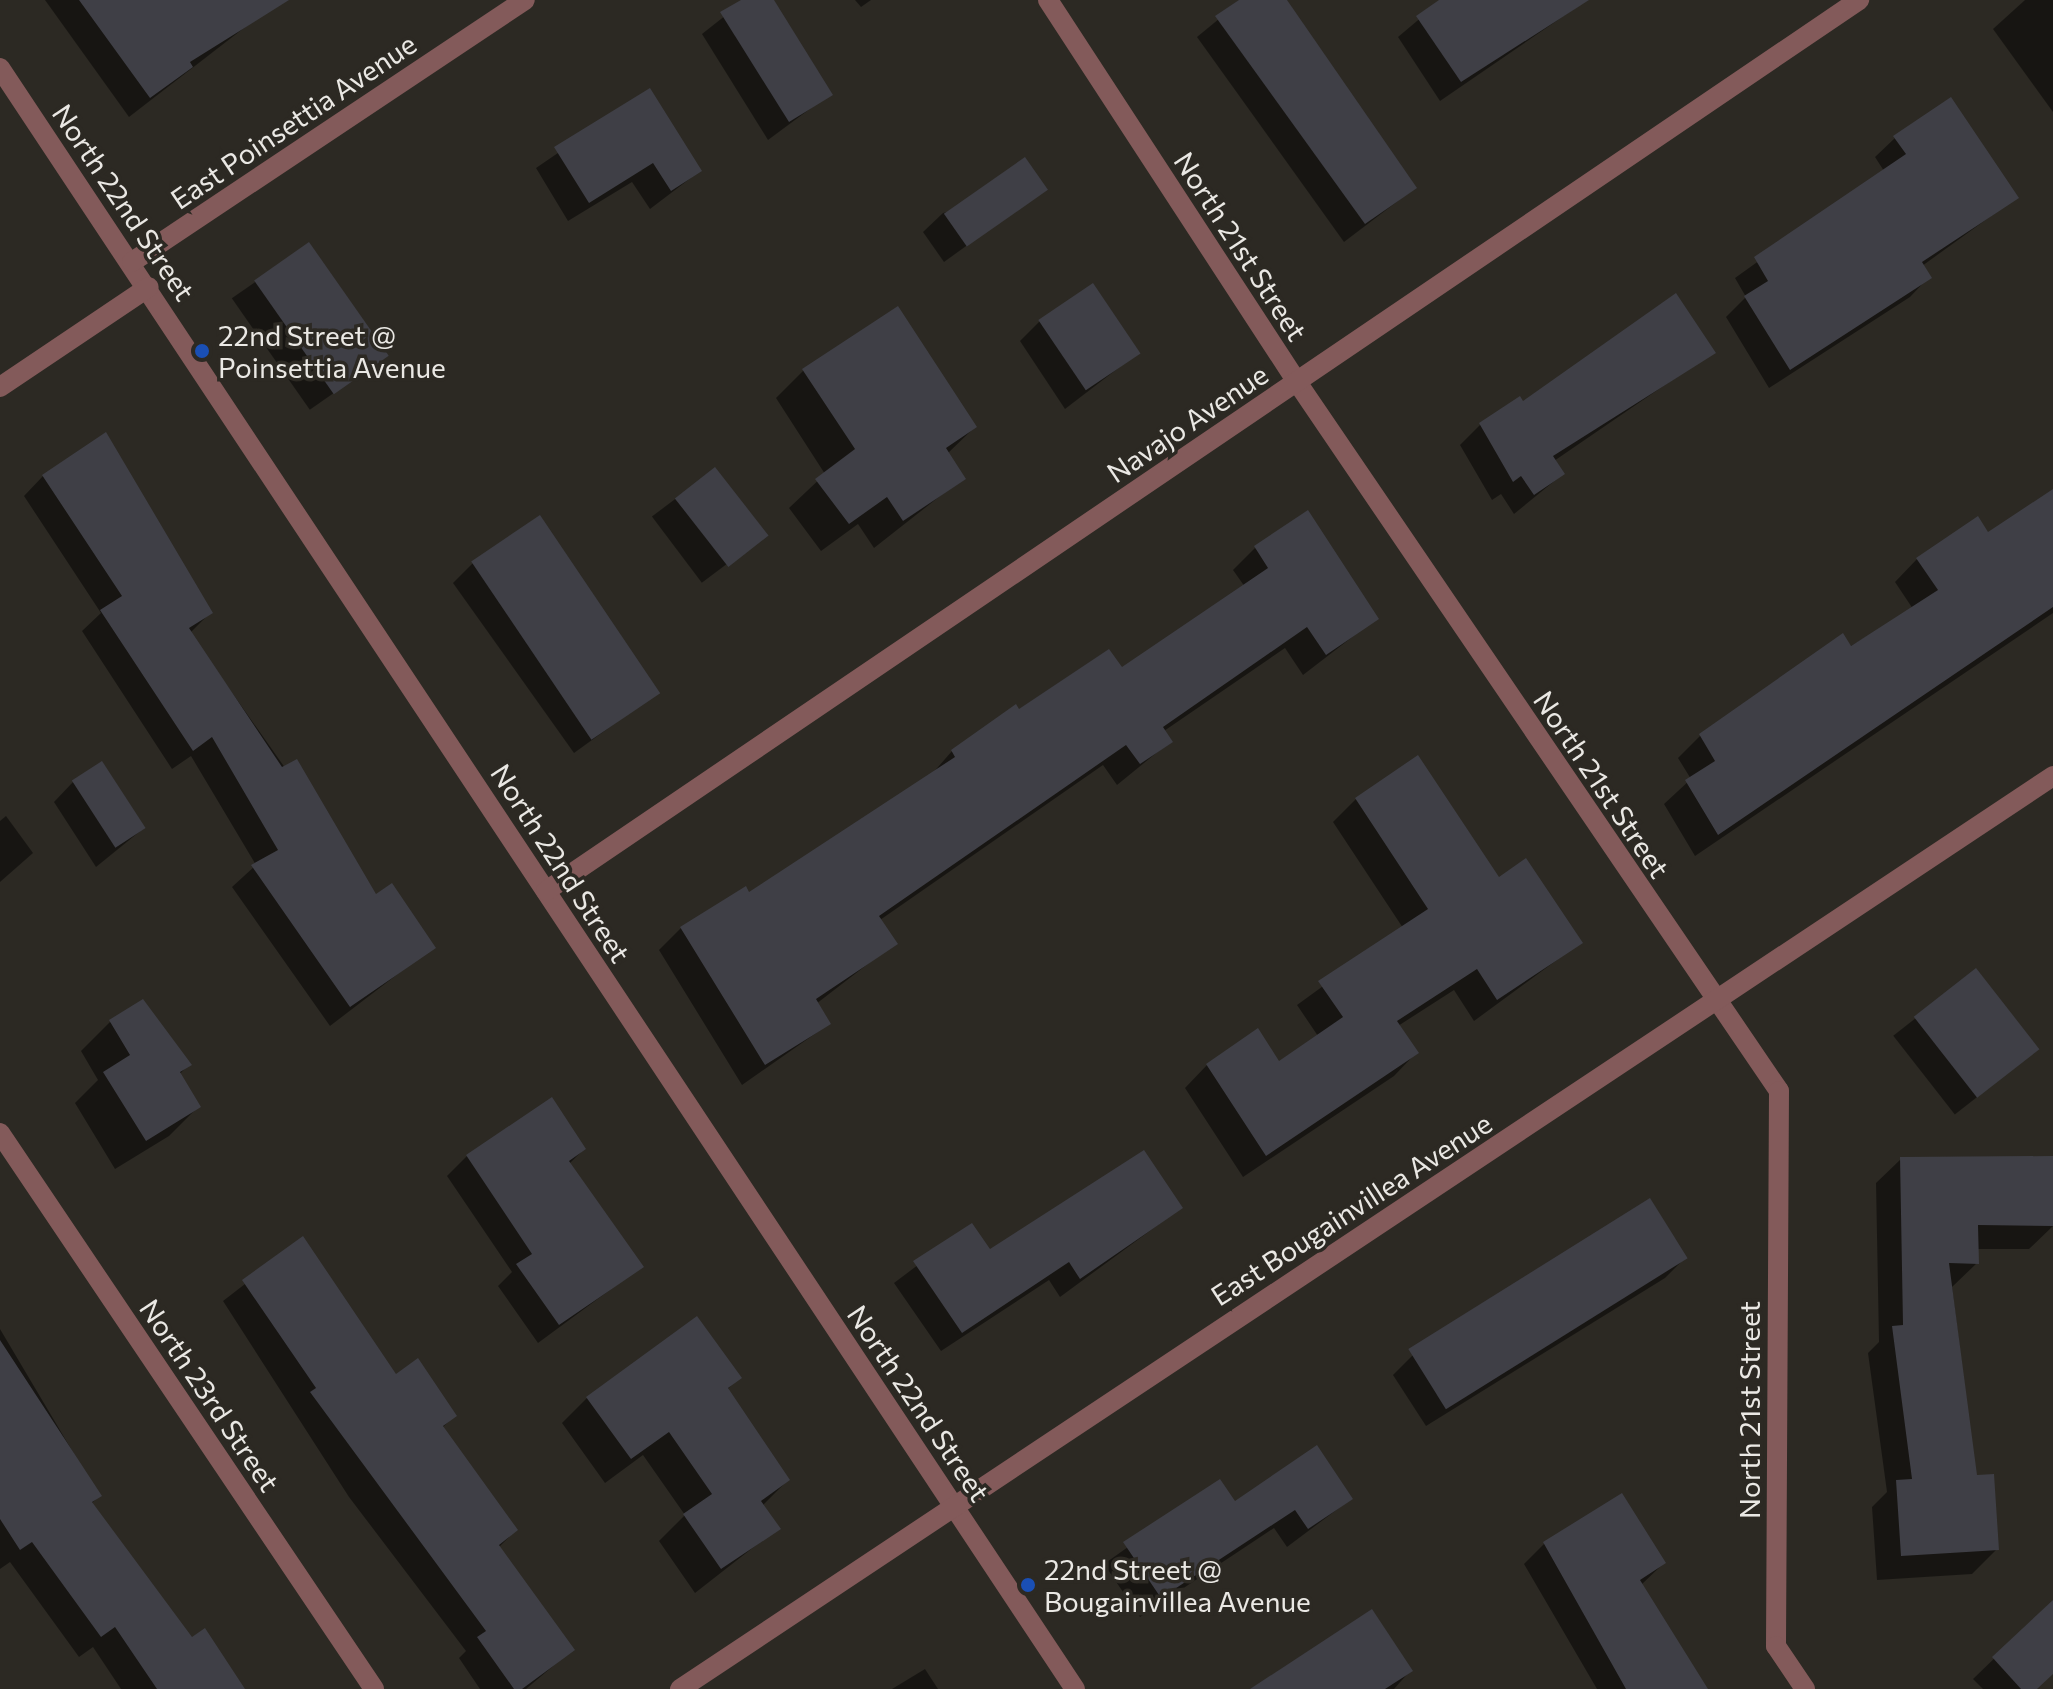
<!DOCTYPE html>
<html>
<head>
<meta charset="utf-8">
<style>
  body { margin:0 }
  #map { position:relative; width:2053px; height:1689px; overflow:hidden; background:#2c2923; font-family:Commissioner,sans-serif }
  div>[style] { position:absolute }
  .shadow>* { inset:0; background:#0007; transform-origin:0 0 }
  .building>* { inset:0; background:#3f3f46; transform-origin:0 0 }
  .minor>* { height:20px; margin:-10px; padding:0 10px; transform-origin:10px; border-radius:10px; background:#835a5a }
  .dots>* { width:22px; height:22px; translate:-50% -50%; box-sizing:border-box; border:4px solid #2c2923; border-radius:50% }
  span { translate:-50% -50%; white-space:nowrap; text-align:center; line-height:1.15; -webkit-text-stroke:7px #2c2923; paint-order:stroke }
  .street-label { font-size:28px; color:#eae8e4 }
  .poi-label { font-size:28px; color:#eae8e4 }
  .left { translate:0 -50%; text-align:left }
</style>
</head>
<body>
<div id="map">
  <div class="shadow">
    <div style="clip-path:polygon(45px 0,239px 0,253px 21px,129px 117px)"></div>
    <div style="clip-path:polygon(745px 0,772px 0,830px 94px,768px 140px,702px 34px)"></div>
    <div style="clip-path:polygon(855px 0,871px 0,861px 7px)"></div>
    <div style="clip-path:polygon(1242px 0,1285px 0,1415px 188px,1344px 242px,1197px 37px)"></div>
    <div style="clip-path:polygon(1442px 0,1587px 0,1440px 101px,1398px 37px)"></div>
    <div style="clip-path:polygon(2025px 0,2053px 0,2053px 112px,1993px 29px)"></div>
    <div style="clip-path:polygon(650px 90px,700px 171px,650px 209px,632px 182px,568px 221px,536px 168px)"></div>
    <div style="clip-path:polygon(1895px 138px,2016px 198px,1922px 266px,1929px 277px,1910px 297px,1769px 388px,1726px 317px,1746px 297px,1735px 278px,1884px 171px,1875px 157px)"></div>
    <div style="clip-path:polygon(1045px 189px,944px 262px,923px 232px,943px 213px)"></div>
    <div style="left:308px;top:245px;width:136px;height:93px;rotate:55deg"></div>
    <div style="clip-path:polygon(1040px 321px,1138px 353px,1065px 409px,1020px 341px)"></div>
    <div style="clip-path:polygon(1713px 352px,1554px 461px,1563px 474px,1514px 514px,1501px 494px,1492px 500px,1460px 445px,1480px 425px,1523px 404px)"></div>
    <div style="clip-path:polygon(804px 370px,975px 427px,947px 454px,963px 478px,874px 548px,858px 524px,821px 551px,789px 508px,825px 474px,776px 398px)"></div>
    <div style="left:715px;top:469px;width:83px;height:79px;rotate:53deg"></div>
    <div style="clip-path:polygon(43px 476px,210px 613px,190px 633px,376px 897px,433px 947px,330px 1026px,232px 887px,256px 865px,191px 756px,172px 769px,82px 631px,101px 613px,24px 496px)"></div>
    <div style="clip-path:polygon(2053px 491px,2053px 613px,1695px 856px,1664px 804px,1691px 779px,1678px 758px,1700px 736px,1913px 609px,1895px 582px,1917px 559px,1988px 535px)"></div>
    <div style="clip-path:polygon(1255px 548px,1377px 618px,1303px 675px,1285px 648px,1164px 731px,1171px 741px,1117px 785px,1103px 765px,880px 920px,895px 943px,816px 1004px,829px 1024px,742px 1085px,659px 950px,681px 928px,745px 889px,749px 895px,931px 775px,952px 751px,1019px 712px,1121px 670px,1245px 587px,1233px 570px)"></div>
    <div style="clip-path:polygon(473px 563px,657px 693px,574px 753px,453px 583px)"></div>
    <div style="clip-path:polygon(73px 782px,144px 828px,96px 867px,54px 802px)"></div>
    <div style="clip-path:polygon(1356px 799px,1498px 879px,1580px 943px,1474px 1021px,1454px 990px,1398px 1026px,1416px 1053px,1394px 1076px,1243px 1177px,1185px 1088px,1207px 1065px,1278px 1064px,1318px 1036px,1297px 1005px,1403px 928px,1333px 822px)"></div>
    <div style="clip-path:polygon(6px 816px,33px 853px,0 882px,0 821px)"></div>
    <div style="left:1976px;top:971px;width:100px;height:105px;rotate:52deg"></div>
    <div style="clip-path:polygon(110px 1022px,189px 1064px,179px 1075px,199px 1106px,169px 1136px,115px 1169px,75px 1103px,98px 1080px,81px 1051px)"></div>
    <div style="clip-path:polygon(584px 1149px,569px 1164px,641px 1267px,538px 1343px,498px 1286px,512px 1272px,447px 1176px,467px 1156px)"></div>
    <div style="clip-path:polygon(1901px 1159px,2053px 1226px,2029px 1249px,1976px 1249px,1977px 1263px,1952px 1287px,1976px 1477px,1997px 1549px,1972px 1574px,1877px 1580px,1872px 1507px,1887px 1492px,1868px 1353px,1879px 1342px,1876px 1183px)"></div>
    <div style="clip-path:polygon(1181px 1208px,1060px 1297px,1049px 1280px,941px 1351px,894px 1283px,971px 1225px,989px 1252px)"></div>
    <div style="clip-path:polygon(303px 1239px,396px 1377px,454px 1416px,442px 1428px,516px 1530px,499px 1547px,572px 1650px,526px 1689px,480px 1689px,459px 1658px,466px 1651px,349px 1497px,223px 1301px)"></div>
    <div style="clip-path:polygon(1685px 1258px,1665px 1278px,1426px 1426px,1393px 1375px,1413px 1355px)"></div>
    <div style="clip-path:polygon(0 1329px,99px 1496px,91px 1504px,192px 1640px,242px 1689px,121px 1689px,93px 1647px,79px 1657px,10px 1562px,0 1569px)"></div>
    <div style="clip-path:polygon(739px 1377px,727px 1390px,788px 1480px,762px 1506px,778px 1528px,695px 1593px,659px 1541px,685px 1515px,643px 1455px,605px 1483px,562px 1423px,587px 1398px)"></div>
    <div style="clip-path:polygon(1220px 1482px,1234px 1503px,1351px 1499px,1287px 1547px,1274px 1528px,1140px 1617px,1104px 1564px)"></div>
    <div style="clip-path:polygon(1544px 1544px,1664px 1563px,1641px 1585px,1706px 1689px,1597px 1689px,1524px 1564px)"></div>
    <div style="clip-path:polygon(2038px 1616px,2053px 1632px,2053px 1672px,2035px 1689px,1983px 1689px,1973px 1679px)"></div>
    <div style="clip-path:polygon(925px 1669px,938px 1689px,892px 1689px)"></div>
    <div style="clip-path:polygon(1410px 1671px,1394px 1689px,1254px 1689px)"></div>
  </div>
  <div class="building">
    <div style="clip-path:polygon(79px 0,289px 0,190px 62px,193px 67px,150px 98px)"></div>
    <div style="clip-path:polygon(741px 0,774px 0,833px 95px,789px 122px,720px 12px)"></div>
    <div style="clip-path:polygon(1239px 0,1287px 0,1417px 188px,1365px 224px,1215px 16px)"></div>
    <div style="clip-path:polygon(1439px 0,1589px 0,1461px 82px,1416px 16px)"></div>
    <div style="clip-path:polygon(650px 88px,702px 171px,671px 191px,653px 163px,589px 203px,554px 147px)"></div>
    <div style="clip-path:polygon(1951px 97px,2019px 198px,1922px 262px,1932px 278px,1790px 370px,1744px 296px,1768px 281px,1754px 257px,1906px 154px,1893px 136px)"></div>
    <div style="left:1025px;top:157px;width:40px;height:99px;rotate:55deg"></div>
    <div style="left:309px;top:242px;width:139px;height:67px;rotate:55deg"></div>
    <div style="left:1093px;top:283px;width:85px;height:66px;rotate:56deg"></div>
    <div style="clip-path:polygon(1676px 293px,1716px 353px,1553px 456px,1565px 474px,1534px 495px,1521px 476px,1513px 482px,1479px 423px,1520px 396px,1523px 401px)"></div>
    <div style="clip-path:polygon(898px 306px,977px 427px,946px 448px,966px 479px,903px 521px,887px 497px,849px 524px,815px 479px,855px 449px,802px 369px)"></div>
    <div style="clip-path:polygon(106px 432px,213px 613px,189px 628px,282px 767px,297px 759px,376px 894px,392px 883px,436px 948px,350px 1007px,251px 865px,278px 850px,212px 737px,193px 751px,100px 610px,122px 596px,42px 475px)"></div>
    <div style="left:715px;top:467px;width:87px;height:51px;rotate:52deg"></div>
    <div style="clip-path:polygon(2053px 489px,2053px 607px,1718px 835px,1685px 780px,1715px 761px,1699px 734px,1843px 633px,1851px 646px,1938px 590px,1916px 558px,1978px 516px,1988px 532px)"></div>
    <div style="clip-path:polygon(1308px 510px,1379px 619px,1326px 655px,1307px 627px,1163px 727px,1173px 742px,1140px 764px,1126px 745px,879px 916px,898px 944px,816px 999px,831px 1024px,765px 1065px,680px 927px,746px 886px,749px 892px,955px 757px,951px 750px,1016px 704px,1019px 709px,1109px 649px,1122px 667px,1268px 568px,1254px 546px)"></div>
    <div style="left:540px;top:515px;width:215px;height:83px;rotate:56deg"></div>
    <div style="clip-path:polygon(1418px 755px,1499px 877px,1526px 858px,1583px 943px,1497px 1000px,1477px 969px,1397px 1021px,1419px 1053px,1266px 1156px,1206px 1064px,1258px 1028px,1279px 1061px,1343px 1017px,1318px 981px,1428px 909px,1355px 798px)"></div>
    <div style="left:102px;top:761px;width:80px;height:36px;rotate:57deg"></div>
    <div style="left:1976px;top:968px;width:103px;height:79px;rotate:52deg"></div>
    <div style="clip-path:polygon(143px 999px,192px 1065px,180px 1072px,201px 1107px,146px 1141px,103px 1072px,130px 1055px,109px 1020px)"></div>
    <div style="clip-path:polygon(552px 1097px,586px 1149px,569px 1161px,644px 1267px,559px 1325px,516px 1264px,532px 1254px,466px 1155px)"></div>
    <div style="clip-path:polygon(1144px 1150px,1183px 1208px,1080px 1279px,1069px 1262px,962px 1333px,913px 1261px,972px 1223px,990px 1249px)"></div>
    <div style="clip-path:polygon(2053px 1156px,2053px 1226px,1978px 1225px,1979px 1264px,1949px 1263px,1977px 1475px,1994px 1474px,1999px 1550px,1901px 1556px,1896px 1480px,1912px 1479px,1892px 1326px,1903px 1325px,1900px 1157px)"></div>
    <div style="left:1650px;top:1198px;width:71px;height:285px;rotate:58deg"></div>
    <div style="clip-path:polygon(303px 1236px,396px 1374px,418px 1358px,457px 1416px,443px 1426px,518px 1530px,499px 1545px,575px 1650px,522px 1689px,514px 1689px,477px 1637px,486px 1631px,310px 1392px,316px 1388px,242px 1280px)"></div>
    <div style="clip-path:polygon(697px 1316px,742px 1378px,728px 1388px,790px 1480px,761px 1501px,781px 1529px,721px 1569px,683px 1514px,712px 1494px,669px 1432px,631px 1459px,586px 1397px)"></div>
    <div style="clip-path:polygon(0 1340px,102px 1496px,92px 1502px,192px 1637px,205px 1628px,245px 1689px,157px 1689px,115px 1627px,101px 1637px,32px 1542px,20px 1550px,0 1519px)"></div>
    <div style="clip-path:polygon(1317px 1445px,1353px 1499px,1308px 1529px,1295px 1510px,1161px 1598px,1123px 1542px,1220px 1479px,1235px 1501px)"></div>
    <div style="clip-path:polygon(1622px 1493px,1666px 1563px,1640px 1580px,1708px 1689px,1626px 1689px,1543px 1542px)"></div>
    <div style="clip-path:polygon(2053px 1600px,2053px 1674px,2037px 1689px,2021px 1689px,1992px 1657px)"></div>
    <div style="clip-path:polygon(1372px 1609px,1413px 1671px,1385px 1689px,1250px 1689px)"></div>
  </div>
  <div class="minor">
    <div style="left:1048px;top:0;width:456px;rotate:56.9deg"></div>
    <div style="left:1297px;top:382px;width:857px;rotate:55.79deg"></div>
    <div style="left:1779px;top:1091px;width:555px;rotate:90.31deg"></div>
    <div style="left:1776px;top:1646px;width:52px;rotate:56deg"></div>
    <div style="left:0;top:68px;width:1945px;rotate:56.45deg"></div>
    <div style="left:132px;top:262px;width:472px;rotate:-33.7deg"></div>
    <div style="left:0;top:387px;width:179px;rotate:-33.9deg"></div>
    <div style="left:546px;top:891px;width:1587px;rotate:-34.16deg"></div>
    <div style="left:0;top:1133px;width:670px;rotate:56.07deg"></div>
    <div style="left:680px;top:1689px;width:1649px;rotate:-33.62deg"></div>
  </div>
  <div class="dots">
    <div style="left:202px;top:351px;background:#1a4fb4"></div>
    <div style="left:1028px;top:1585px;background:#1a4fb4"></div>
  </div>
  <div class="street-label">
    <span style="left:293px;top:121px;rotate:-34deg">East Poinsettia Avenue</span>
    <span style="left:124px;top:202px;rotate:56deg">North 22nd Street</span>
    <span style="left:1241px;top:246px;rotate:57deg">North 21st Street</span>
    <span style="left:1187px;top:423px;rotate:-34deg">Navajo Avenue</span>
    <span style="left:1602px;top:784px;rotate:56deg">North 21st Street</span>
    <span style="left:561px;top:863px;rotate:57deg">North 22nd Street</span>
    <span style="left:1351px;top:1209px;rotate:-33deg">East Bougainvillea Avenue</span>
    <span style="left:210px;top:1395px;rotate:56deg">North 23rd Street</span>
    <span style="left:919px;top:1403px;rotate:56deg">North 22nd Street</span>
    <span style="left:1749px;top:1410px;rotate:-90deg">North 21st Street</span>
  </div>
  <div class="poi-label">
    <span class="left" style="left:218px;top:351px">22nd Street @<br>Poinsettia Avenue</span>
    <span class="left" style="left:1044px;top:1585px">22nd Street @<br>Bougainvillea Avenue</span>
  </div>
</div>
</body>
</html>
